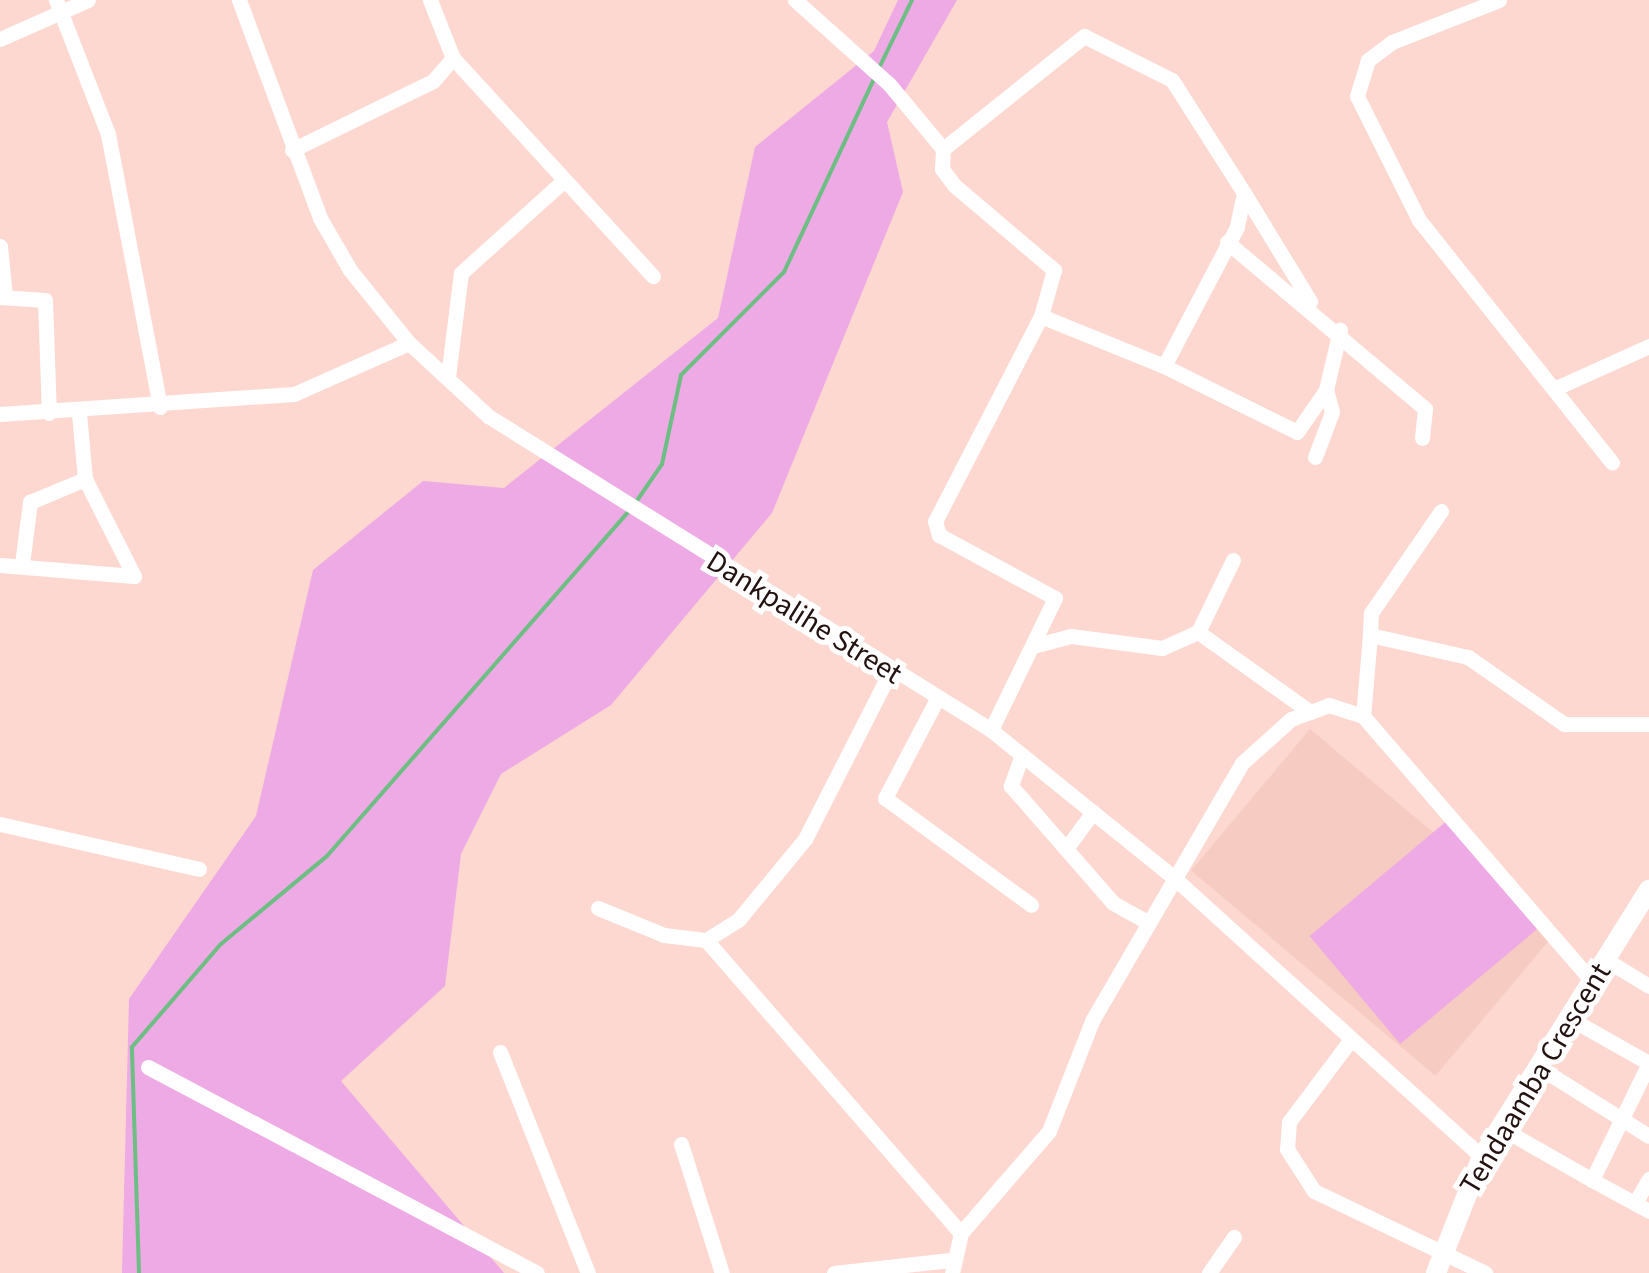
<!DOCTYPE html>
<html>
<head>
<meta charset="utf-8">
<style>
  body { margin:0 }
  #map { position:relative; width:1649px; height:1273px; overflow:hidden; background:#fcd8d0; font-family:"Source Sans 3",sans-serif }
  div>[style] { position:absolute }
  .built>* { inset:0; background:#f6cbc2; transform-origin:0 0 }
  .green>* { inset:0; background:#edaae4; transform-origin:0 0 }
  .stream>* { height:4px; margin:-2px; padding:0 2px; transform-origin:2px; border-radius:2px; background:#6dbe83 }
  .minor>* { height:15px; margin:-7.5px; padding:0 7.5px; transform-origin:7.5px; border-radius:7.5px; background:#fff }
  .tertiary>* { height:20px; margin:-10px; padding:0 10px; transform-origin:10px; border-radius:10px; background:#fff }
  span { translate:-50% -50%; white-space:nowrap; text-align:center; line-height:1.15; -webkit-text-stroke:10px #fff; paint-order:stroke }
  .street-label { font-size:30px; color:#221310 }
</style>
</head>
<body>
<div id="map">
  <div class="built">
    <div style="left:1310px;top:729px;width:319px;height:185px;rotate:40deg"></div>
  </div>
  <div class="green">
    <div style="clip-path:polygon(898px 0,957px 0,887px 122px,903px 192px,772px 513px,611px 705px,501px 774px,461px 854px,445px 986px,341px 1081px,504px 1273px,122px 1273px,129px 999px,256px 816px,313px 570px,423px 481px,504px 488px,718px 318px,755px 147px,874px 51px)"></div>
    <div style="left:1449px;top:819px;width:141px;height:182px;rotate:50deg"></div>
  </div>
  <div class="stream">
    <div style="left:880px;top:66px;width:73px;rotate:-64.1deg"></div>
    <div style="left:636px;top:502px;width:46px;rotate:-55.6deg"></div>
    <div style="left:662px;top:464px;width:91px;rotate:-77.9deg"></div>
    <div style="left:681px;top:375px;width:146px;rotate:-45deg"></div>
    <div style="left:784px;top:272px;width:213px;rotate:-65deg"></div>
    <div style="left:139px;top:1273px;width:226px;rotate:-91.8deg"></div>
    <div style="left:132px;top:1047px;width:136px;rotate:-49.2deg"></div>
    <div style="left:221px;top:944px;width:138px;rotate:-39.7deg"></div>
    <div style="left:327px;top:856px;width:460px;rotate:-48.8deg"></div>
  </div>
  <div class="minor">
    <div style="left:56px;top:0;width:144px;rotate:68.8deg"></div>
    <div style="left:108px;top:134px;width:278px;rotate:79.2deg"></div>
    <div style="left:239px;top:0;width:233px;rotate:69.6deg"></div>
    <div style="left:320px;top:218px;width:60px;rotate:60deg"></div>
    <div style="left:350px;top:270px;width:94px;rotate:51.1deg"></div>
    <div style="left:409px;top:343px;width:108px;rotate:42.7deg"></div>
    <div style="left:488px;top:416px;width:593px;rotate:31.97deg"></div>
    <div style="left:991px;top:730px;width:231px;rotate:38.9deg"></div>
    <div style="left:1171px;top:875px;width:420px;rotate:42.2deg"></div>
    <div style="left:430px;top:0;width:62px;rotate:68.4deg"></div>
    <div style="left:453px;top:58px;width:296px;rotate:47.5deg"></div>
    <div style="left:795px;top:0;width:126px;rotate:41.8deg"></div>
    <div style="left:889px;top:84px;width:85px;rotate:50.3deg"></div>
    <div style="left:943px;top:149px;width:20px;rotate:93deg"></div>
    <div style="left:942px;top:169px;width:21px;rotate:53deg"></div>
    <div style="left:955px;top:186px;width:130px;rotate:40.3deg"></div>
    <div style="left:1054px;top:270px;width:48px;rotate:105.8deg"></div>
    <div style="left:1041px;top:316px;width:231px;rotate:117.3deg"></div>
    <div style="left:935px;top:521px;width:15px;rotate:74deg"></div>
    <div style="left:939px;top:535px;width:132px;rotate:28.5deg"></div>
    <div style="left:1055px;top:598px;width:147px;rotate:115.9deg"></div>
    <div style="left:1499px;top:0;width:115px;rotate:158.6deg"></div>
    <div style="left:1392px;top:42px;width:30px;rotate:143deg"></div>
    <div style="left:1368px;top:60px;width:38px;rotate:107deg"></div>
    <div style="left:1357px;top:96px;width:139px;rotate:63.4deg"></div>
    <div style="left:1419px;top:220px;width:310px;rotate:51.5deg"></div>
    <div style="left:0;top:39px;width:96px;rotate:-23.9deg"></div>
    <div style="left:943px;top:149px;width:181px;rotate:-38.7deg"></div>
    <div style="left:1084px;top:36px;width:98px;rotate:26.6deg"></div>
    <div style="left:1172px;top:80px;width:134px;rotate:57.5deg"></div>
    <div style="left:1244px;top:193px;width:35px;rotate:102deg"></div>
    <div style="left:1237px;top:227px;width:157px;rotate:117.7deg"></div>
    <div style="left:1164px;top:366px;width:133px;rotate:-157.9deg"></div>
    <div style="left:292px;top:150px;width:157px;rotate:-26.1deg"></div>
    <div style="left:433px;top:81px;width:30px;rotate:-49deg"></div>
    <div style="left:1244px;top:193px;width:127px;rotate:58.6deg"></div>
    <div style="left:1227px;top:242px;width:259px;rotate:40.1deg"></div>
    <div style="left:1425px;top:409px;width:29px;rotate:96deg"></div>
    <div style="left:0;top:246px;width:50px;rotate:84.3deg"></div>
    <div style="left:0;top:297px;width:45px;rotate:3.8deg"></div>
    <div style="left:45px;top:300px;width:113px;rotate:88deg"></div>
    <div style="left:1164px;top:366px;width:148px;rotate:26.4deg"></div>
    <div style="left:1297px;top:432px;width:51px;rotate:-55.4deg"></div>
    <div style="left:1326px;top:390px;width:62px;rotate:-76.9deg"></div>
    <div style="left:448px;top:377px;width:105px;rotate:-82.9deg"></div>
    <div style="left:461px;top:273px;width:137px;rotate:-42deg"></div>
    <div style="left:1556px;top:388px;width:102px;rotate:-24.3deg"></div>
    <div style="left:0;top:414px;width:295px;rotate:-3.9deg"></div>
    <div style="left:294px;top:394px;width:126px;rotate:-23.9deg"></div>
    <div style="left:1315px;top:457px;width:48px;rotate:-69.3deg"></div>
    <div style="left:1332px;top:412px;width:23px;rotate:-105deg"></div>
    <div style="left:85px;top:479px;width:109px;rotate:63.2deg"></div>
    <div style="left:1441px;top:511px;width:124px;rotate:124.5deg"></div>
    <div style="left:1371px;top:613px;width:22px;rotate:93deg"></div>
    <div style="left:1370px;top:635px;width:100px;rotate:12.7deg"></div>
    <div style="left:1468px;top:657px;width:117px;rotate:34.9deg"></div>
    <div style="left:1564px;top:724px;width:85px"></div>
    <div style="left:22px;top:564px;width:63px;rotate:-82.6deg"></div>
    <div style="left:30px;top:502px;width:60px;rotate:-22.7deg"></div>
    <div style="left:85px;top:479px;width:66px;rotate:-95.2deg"></div>
    <div style="left:0;top:565px;width:134px;rotate:4.7deg"></div>
    <div style="left:1198px;top:632px;width:80px;rotate:-64.1deg"></div>
    <div style="left:1370px;top:635px;width:81px;rotate:94.9deg"></div>
    <div style="left:1363px;top:716px;width:350px;rotate:49.2deg"></div>
    <div style="left:1033px;top:646px;width:39px;rotate:-15deg"></div>
    <div style="left:1071px;top:636px;width:92px;rotate:7.5deg"></div>
    <div style="left:1162px;top:648px;width:39px;rotate:-24deg"></div>
    <div style="left:1198px;top:632px;width:138px;rotate:35.5deg"></div>
    <div style="left:937px;top:699px;width:112px;rotate:117.7deg"></div>
    <div style="left:885px;top:798px;width:181px;rotate:36.2deg"></div>
    <div style="left:1022px;top:755px;width:33px;rotate:110deg"></div>
    <div style="left:1011px;top:786px;width:155px;rotate:48.9deg"></div>
    <div style="left:1113px;top:903px;width:38px;rotate:29deg"></div>
    <div style="left:0;top:824px;width:204px;rotate:12.7deg"></div>
    <div style="left:1068px;top:846px;width:42px;rotate:-53.7deg"></div>
    <div style="left:598px;top:908px;width:71px;rotate:22.2deg"></div>
    <div style="left:664px;top:935px;width:42px;rotate:6.8deg"></div>
    <div style="left:706px;top:940px;width:39px;rotate:-32deg"></div>
    <div style="left:739px;top:919px;width:104px;rotate:-50.5deg"></div>
    <div style="left:805px;top:839px;width:187px;rotate:-63deg"></div>
    <div style="left:706px;top:940px;width:388px;rotate:49deg"></div>
    <div style="left:1606px;top:960px;width:50px;rotate:31.2deg"></div>
    <div style="left:1569px;top:1018px;width:92px;rotate:29.4deg"></div>
    <div style="left:1349px;top:1042px;width:100px;rotate:126.9deg"></div>
    <div style="left:1289px;top:1122px;width:27px;rotate:94deg"></div>
    <div style="left:1287px;top:1149px;width:50px;rotate:57.3deg"></div>
    <div style="left:1314px;top:1191px;width:190px;rotate:25.6deg"></div>
    <div style="left:500px;top:1052px;width:238px;rotate:68.3deg"></div>
    <div style="left:148px;top:1067px;width:440px;rotate:27.9deg"></div>
    <div style="left:1540px;top:1068px;width:128px;rotate:32deg"></div>
    <div style="left:1501px;top:1128px;width:105px;rotate:29.7deg"></div>
    <div style="left:1592px;top:1180px;width:130px;rotate:-64deg"></div>
    <div style="left:681px;top:1144px;width:135px;rotate:72.4deg"></div>
    <div style="left:1592px;top:1180px;width:65px;rotate:28.5deg"></div>
    <div style="left:1635px;top:1203px;width:28px;rotate:-60deg"></div>
    <div style="left:834px;top:1273px;width:117px;rotate:-6.4deg"></div>
    <div style="left:952px;top:1273px;width:41px;rotate:-77.3deg"></div>
    <div style="left:961px;top:1233px;width:135px;rotate:-49.2deg"></div>
    <div style="left:1049px;top:1131px;width:120px;rotate:-68.6deg"></div>
    <div style="left:1093px;top:1019px;width:296px;rotate:-59.8deg"></div>
    <div style="left:1242px;top:763px;width:66px;rotate:-41.9deg"></div>
    <div style="left:1291px;top:719px;width:40px;rotate:-20.2deg"></div>
    <div style="left:1329px;top:705px;width:36px;rotate:18deg"></div>
    <div style="left:1209px;top:1273px;width:44px;rotate:-55.2deg"></div>
  </div>
  <div class="tertiary">
    <div style="left:1436px;top:1273px;width:125px;rotate:-68.4deg"></div>
    <div style="left:1482px;top:1157px;width:315px;rotate:-58deg"></div>
  </div>
  <div class="street-label">
    <span style="left:804px;top:618px;rotate:32deg">Dankpalihe Street</span>
    <span style="left:1536px;top:1079px;rotate:-59deg">Tendaamba Crescent</span>
  </div>
</div>
</body>
</html>
